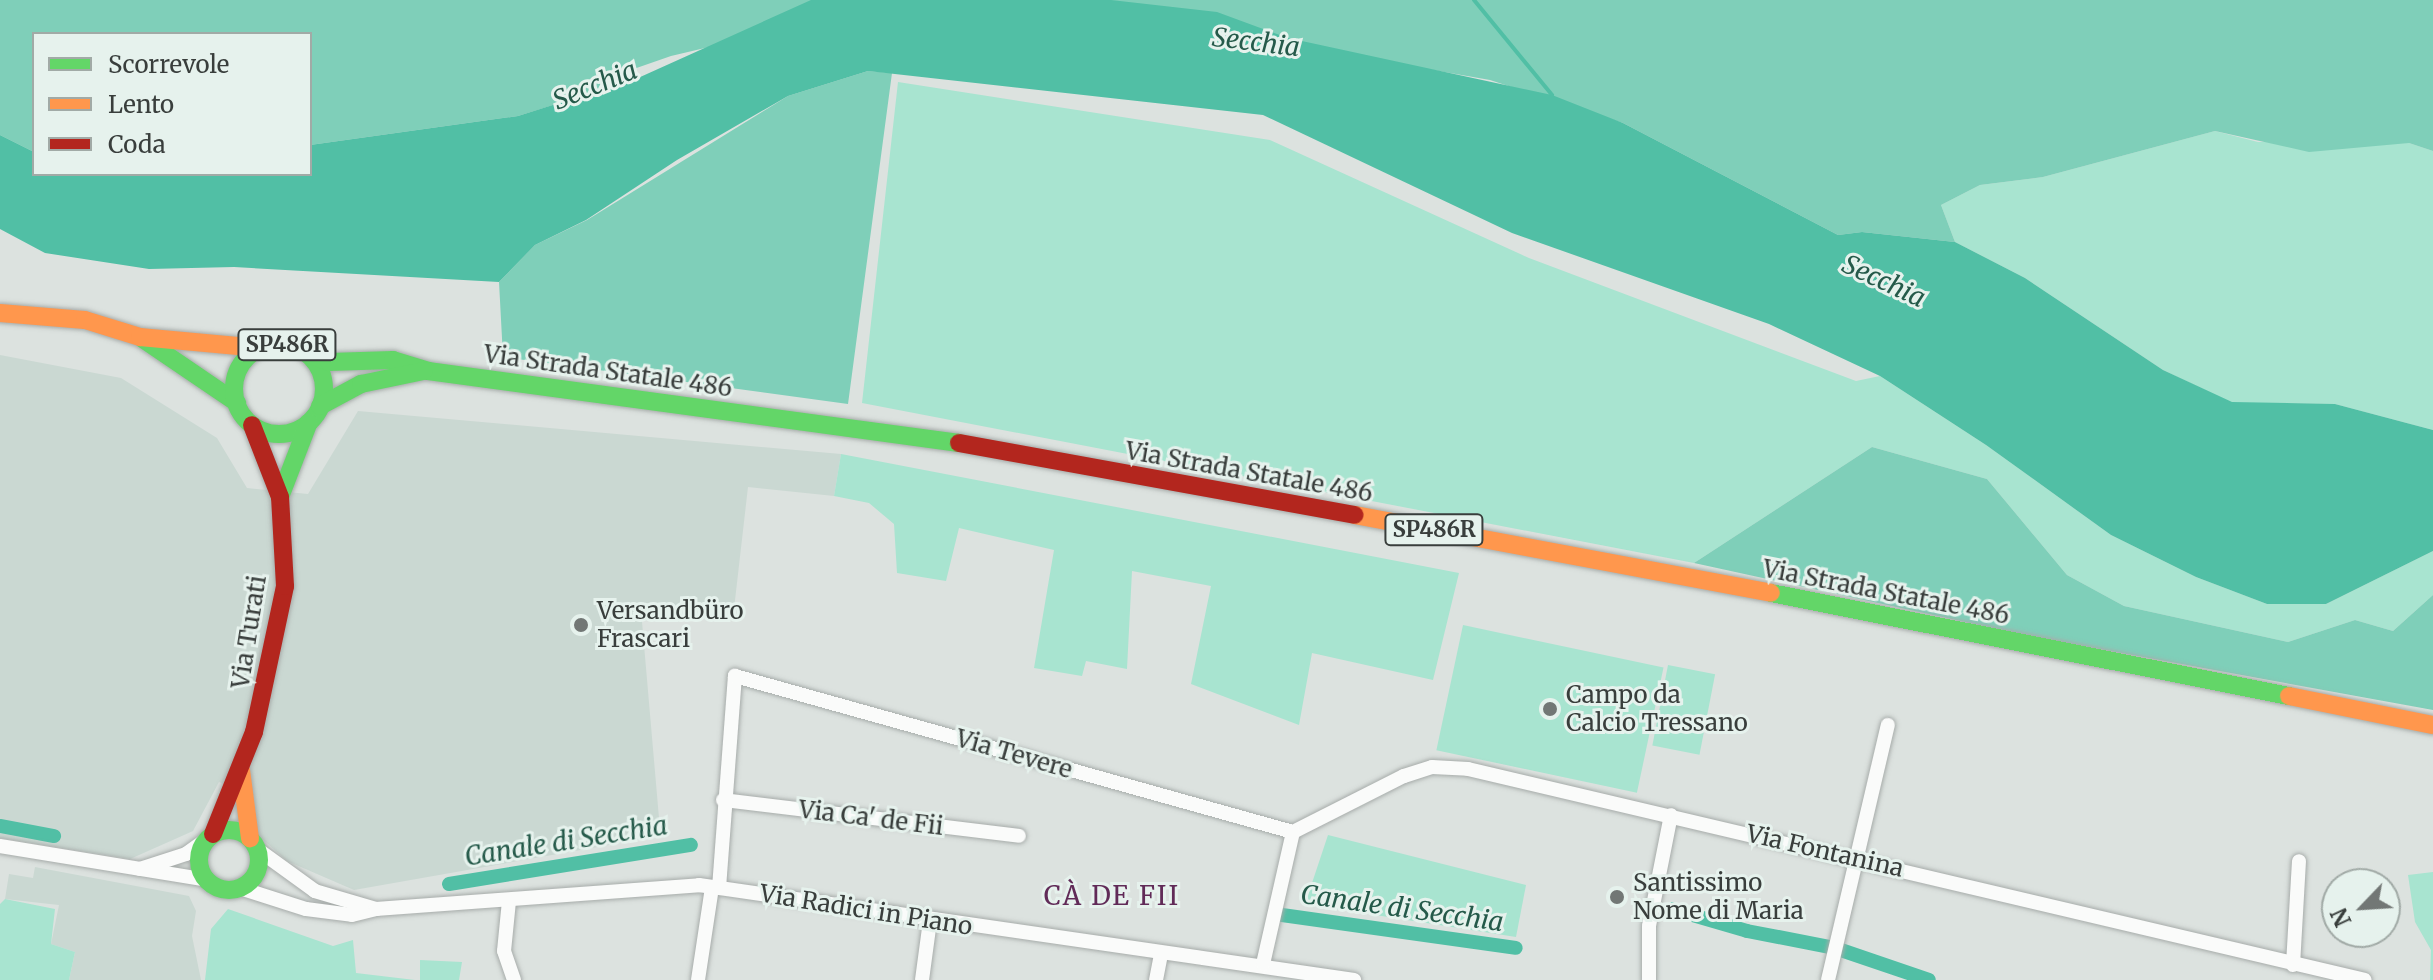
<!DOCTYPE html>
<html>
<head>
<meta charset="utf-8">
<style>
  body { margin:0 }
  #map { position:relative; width:2433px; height:980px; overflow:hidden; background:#dce2df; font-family:Merriweather,serif }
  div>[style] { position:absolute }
  .built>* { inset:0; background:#cad8d2 }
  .green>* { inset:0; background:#a8e4d0; transform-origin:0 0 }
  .forest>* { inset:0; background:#7fcfb9 }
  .water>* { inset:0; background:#51bfa5 }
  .stream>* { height:4px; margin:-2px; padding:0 2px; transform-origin:2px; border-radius:2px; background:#51bfa5 }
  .canal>* { height:14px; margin:-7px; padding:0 7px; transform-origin:7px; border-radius:7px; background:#51bfa5 }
  .roads { filter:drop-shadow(0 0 2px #a7acaa) drop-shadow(0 0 2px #a7acaa) }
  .street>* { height:14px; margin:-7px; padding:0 7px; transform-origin:7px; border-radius:7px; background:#fafbfa }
  .fast>* { height:18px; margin:-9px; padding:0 9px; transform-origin:9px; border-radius:9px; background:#63d668 }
  .fast>.ring { margin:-9px; padding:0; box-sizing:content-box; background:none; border:18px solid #63d668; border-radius:50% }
  .slow>* { height:18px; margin:-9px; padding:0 9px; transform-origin:9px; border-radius:9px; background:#ff974d }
  .jam>* { height:18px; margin:-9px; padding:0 9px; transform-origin:9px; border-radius:9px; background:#b3261e }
  .dots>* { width:22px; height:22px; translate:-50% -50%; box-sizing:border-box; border:4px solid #e6f2ed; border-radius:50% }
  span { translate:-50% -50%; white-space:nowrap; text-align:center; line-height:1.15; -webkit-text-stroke:6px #e6f2ed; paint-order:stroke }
  .shield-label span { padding:2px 6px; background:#e6f2ed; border:2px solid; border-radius:6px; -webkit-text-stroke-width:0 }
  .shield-label { font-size:22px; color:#393e3c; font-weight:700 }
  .street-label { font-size:24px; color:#393e3c }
  .poi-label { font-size:24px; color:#393e3c }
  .left { translate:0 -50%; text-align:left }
  .water-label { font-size:26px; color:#255a4a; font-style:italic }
  .neighbourhood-label { font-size:26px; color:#612b58; letter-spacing:2px }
  .legend { position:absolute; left:32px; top:32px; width:280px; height:144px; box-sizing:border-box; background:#e6f2ed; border:2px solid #a1aaa6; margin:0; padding:10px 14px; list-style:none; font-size:24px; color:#393e3c }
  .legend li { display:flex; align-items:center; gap:16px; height:40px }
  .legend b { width:40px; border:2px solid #a1aaa6 }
  .north { position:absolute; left:2321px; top:868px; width:80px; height:80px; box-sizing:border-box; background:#e6f2ed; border:2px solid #a1aaa6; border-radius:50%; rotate:245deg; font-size:22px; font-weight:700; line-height:32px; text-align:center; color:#393e3c }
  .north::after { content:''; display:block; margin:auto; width:28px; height:36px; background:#727775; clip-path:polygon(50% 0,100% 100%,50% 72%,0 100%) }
</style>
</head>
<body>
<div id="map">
  <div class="built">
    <div style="clip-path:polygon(0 355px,121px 378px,217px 438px,247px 488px,308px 494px,358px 411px,841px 454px,834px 496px,748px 487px,734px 609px,641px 610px,659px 818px,643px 839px,354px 890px,287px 861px,257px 834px,254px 796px,219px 782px,193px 831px,130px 859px,0 838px)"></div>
    <div style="clip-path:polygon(35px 867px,189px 896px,196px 911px,192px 936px,201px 980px,69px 980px,75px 952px,51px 944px,59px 905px,5px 899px,9px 874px,33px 878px)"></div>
  </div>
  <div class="green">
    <div style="clip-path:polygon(898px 82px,1270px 140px,1529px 258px,1856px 381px,1880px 376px,1986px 445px,2111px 535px,2196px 577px,2267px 604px,2326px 604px,2433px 551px,2433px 595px,2393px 631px,2355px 620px,2288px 642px,2124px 606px,2067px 575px,1987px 479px,1872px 447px,1694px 563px,862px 403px)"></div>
    <div style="clip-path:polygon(2215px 131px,2258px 142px,2409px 143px,2433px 151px,2433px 430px,2335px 404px,2232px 403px,2163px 370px,2025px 278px,1955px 242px,1941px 205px,1980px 185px,2043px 177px)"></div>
    <div style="clip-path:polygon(841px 454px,1459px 573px,1433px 680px,1312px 653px,1299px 725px,1191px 684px,1211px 586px,1132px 571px,1127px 669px,1086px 661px,1082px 676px,1034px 668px,1054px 550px,959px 528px,946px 581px,897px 573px,894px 524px,869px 503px,834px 496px)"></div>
    <div style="left:1463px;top:625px;width:205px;height:128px;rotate:12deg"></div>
    <div style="left:1668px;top:665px;width:48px;height:82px;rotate:11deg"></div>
    <div style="clip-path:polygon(1328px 835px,1526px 885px,1516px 937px,1305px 904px)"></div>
    <div style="clip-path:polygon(2433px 872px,2433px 980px,2430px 980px,2431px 950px,2415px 922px,2408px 875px)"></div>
    <div style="clip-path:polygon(5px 899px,55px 909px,51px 944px,75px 952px,69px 980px,0 980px,0 904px)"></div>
    <div style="clip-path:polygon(228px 909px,333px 946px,353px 940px,356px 973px,415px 980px,205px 980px,211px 929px)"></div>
    <div style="clip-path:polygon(420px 960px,462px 962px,459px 980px,420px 980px)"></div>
  </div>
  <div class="forest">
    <div style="clip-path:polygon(0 0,846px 0,743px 39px,671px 56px,602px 80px,598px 91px,518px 116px,310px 145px,310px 34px,34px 34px,34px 152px,0 135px)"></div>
    <div style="clip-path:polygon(1101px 0,2433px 0,2433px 151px,2409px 143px,2309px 152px,2215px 131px,2043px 177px,1980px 185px,1941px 205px,1955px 242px,1862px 232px,1838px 235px,1623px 123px,1490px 80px,1302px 47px)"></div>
    <div style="clip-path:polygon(868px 71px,892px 73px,848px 404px,503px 357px,499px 282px,535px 245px,587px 220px,788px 96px)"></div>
    <div style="clip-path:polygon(1872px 447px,1987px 479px,2067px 575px,2124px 606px,2288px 642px,2355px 620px,2393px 631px,2433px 595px,2433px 710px,2039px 638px,1694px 563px)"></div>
  </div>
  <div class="water">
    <div style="clip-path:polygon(811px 0,1111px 0,1217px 12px,1288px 38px,1552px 95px,1623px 123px,1838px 235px,1862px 232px,1955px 242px,2025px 278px,2163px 370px,2232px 402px,2335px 404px,2433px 430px,2433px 551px,2326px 604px,2267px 604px,2196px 577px,2111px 535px,1986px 445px,1880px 376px,1769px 324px,1512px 233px,1263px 115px,868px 71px,788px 96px,677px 160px,586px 220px,535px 245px,499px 282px,234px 267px,149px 269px,45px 253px,0 229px,0 135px,34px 152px,34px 174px,310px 174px,310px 145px,518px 116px,638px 78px)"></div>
  </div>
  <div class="stream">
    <div style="left:1474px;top:0;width:123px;rotate:50.6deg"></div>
  </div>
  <div class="canal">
    <div style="left:0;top:826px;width:55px;rotate:10.5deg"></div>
    <div style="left:449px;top:884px;width:245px;rotate:-9.2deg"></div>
    <div style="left:1672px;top:909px;width:78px;rotate:16.3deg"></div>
    <div style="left:1747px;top:931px;width:90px;rotate:10.9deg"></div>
    <div style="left:1835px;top:948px;width:99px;rotate:18.8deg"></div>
    <div style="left:1282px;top:915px;width:236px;rotate:8deg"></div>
  </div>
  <div class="roads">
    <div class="street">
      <div style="left:723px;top:800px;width:298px;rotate:6.9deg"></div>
      <div style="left:1293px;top:832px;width:124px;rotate:-26.8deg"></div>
      <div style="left:1404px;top:776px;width:29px;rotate:-18deg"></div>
      <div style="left:1432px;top:767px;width:36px;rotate:3deg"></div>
      <div style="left:1468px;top:769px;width:921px;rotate:13.24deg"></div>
      <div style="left:0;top:846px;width:210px;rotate:9.3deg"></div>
      <div style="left:140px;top:869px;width:48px;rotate:-18.1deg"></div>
      <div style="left:186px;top:854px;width:22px;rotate:-36deg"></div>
      <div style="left:240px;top:888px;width:69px;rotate:17.7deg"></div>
      <div style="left:306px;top:909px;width:46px;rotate:7.4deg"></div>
      <div style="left:352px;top:915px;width:25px;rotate:-14deg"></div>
      <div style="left:376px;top:909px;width:64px;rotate:-163.6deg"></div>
      <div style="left:315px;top:891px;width:72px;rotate:-144.1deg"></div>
      <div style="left:719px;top:888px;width:213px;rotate:-85.7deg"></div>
      <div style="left:735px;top:676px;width:579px;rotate:15.62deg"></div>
      <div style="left:509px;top:901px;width:50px;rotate:95.7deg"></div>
      <div style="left:504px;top:951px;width:31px;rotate:71deg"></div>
      <div style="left:376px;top:909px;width:324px;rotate:-4.2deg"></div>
      <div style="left:699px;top:885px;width:662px;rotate:8.25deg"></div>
      <div style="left:1263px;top:964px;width:135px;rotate:-77.2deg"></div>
      <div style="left:2293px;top:965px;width:104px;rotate:-86.7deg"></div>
      <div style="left:698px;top:980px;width:94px;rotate:-81.4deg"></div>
      <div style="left:922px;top:980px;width:60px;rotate:-82.3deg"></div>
      <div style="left:1156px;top:980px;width:26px;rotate:-79deg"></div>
      <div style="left:1649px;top:980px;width:54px;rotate:-90deg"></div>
      <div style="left:1649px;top:926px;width:113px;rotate:-78.8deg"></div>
      <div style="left:1828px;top:980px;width:262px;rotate:-76.8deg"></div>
    </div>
    <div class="fast">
      <div style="left:143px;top:339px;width:114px;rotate:34.2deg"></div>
      <div class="ring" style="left:234px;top:344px;width:72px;height:72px"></div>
      <div style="left:305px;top:352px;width:26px;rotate:23deg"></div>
      <div style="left:329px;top:362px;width:64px;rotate:-1.8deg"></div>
      <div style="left:393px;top:360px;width:37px;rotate:17deg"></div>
      <div style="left:428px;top:371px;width:536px;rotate:7.72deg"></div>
      <div style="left:320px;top:406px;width:47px;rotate:-28.2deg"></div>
      <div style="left:361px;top:384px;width:64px;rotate:-11.7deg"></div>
      <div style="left:280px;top:497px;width:80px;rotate:-68.9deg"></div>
      <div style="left:1771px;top:593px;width:528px;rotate:11.25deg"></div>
      <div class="ring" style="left:199px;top:830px;width:42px;height:42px"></div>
    </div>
    <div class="slow">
      <div style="left:0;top:313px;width:85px;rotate:4.7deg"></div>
      <div style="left:85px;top:320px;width:58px;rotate:17.2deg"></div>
      <div style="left:140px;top:337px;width:120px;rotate:5.3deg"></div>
      <div style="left:1355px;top:515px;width:423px;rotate:10.6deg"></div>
      <div style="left:2289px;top:696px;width:147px;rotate:11.4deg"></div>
      <div style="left:241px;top:770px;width:69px;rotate:82.5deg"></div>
    </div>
    <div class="jam">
      <div style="left:959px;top:443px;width:402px;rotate:10.3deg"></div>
      <div style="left:213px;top:834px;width:110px;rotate:-68.1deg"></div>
      <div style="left:254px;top:732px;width:149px;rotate:-78deg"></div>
      <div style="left:285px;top:586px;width:89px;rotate:-93.2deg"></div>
      <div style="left:280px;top:497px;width:77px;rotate:-111.3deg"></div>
    </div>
  </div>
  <div class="dots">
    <div style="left:581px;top:625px;background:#727775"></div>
    <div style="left:1550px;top:709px;background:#727775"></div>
    <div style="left:1617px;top:897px;background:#727775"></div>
  </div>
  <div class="shield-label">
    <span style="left:287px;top:345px">SP486R</span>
    <span style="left:1434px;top:530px">SP486R</span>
  </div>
  <div class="street-label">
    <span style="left:608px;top:371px;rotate:8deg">Via Strada Statale 486</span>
    <span style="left:1249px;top:472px;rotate:10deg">Via Strada Statale 486</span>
    <span style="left:1886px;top:592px;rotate:11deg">Via Strada Statale 486</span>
    <span style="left:249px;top:632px;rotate:-81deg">Via Turati</span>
    <span style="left:1014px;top:754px;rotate:16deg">Via Tevere</span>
    <span style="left:871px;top:818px;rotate:7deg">Via Ca' de Fii</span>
    <span style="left:1825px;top:851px;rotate:13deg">Via Fontanina</span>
    <span style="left:866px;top:910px;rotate:9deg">Via Radici in Piano</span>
  </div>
  <div class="poi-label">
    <span class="left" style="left:597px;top:625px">Versandbüro<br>Frascari</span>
    <span class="left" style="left:1566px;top:709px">Campo da<br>Calcio Tressano</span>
    <span class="left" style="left:1633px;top:897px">Santissimo<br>Nome di Maria</span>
  </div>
  <div class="water-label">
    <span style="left:1256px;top:42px;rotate:7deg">Secchia</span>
    <span style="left:595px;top:85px;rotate:-22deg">Secchia</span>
    <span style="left:1884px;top:281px;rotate:25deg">Secchia</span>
    <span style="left:566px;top:841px;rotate:-9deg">Canale di Secchia</span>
    <span style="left:1402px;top:908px;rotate:8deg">Canale di Secchia</span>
  </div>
  <div class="neighbourhood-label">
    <span style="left:1112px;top:896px">CÀ DE FII</span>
  </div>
  <ul class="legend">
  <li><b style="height:10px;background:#63d668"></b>Scorrevole</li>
  <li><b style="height:10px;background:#ff974d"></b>Lento</li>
  <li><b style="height:10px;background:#b3261e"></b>Coda</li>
  </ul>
  <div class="north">N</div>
</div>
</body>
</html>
